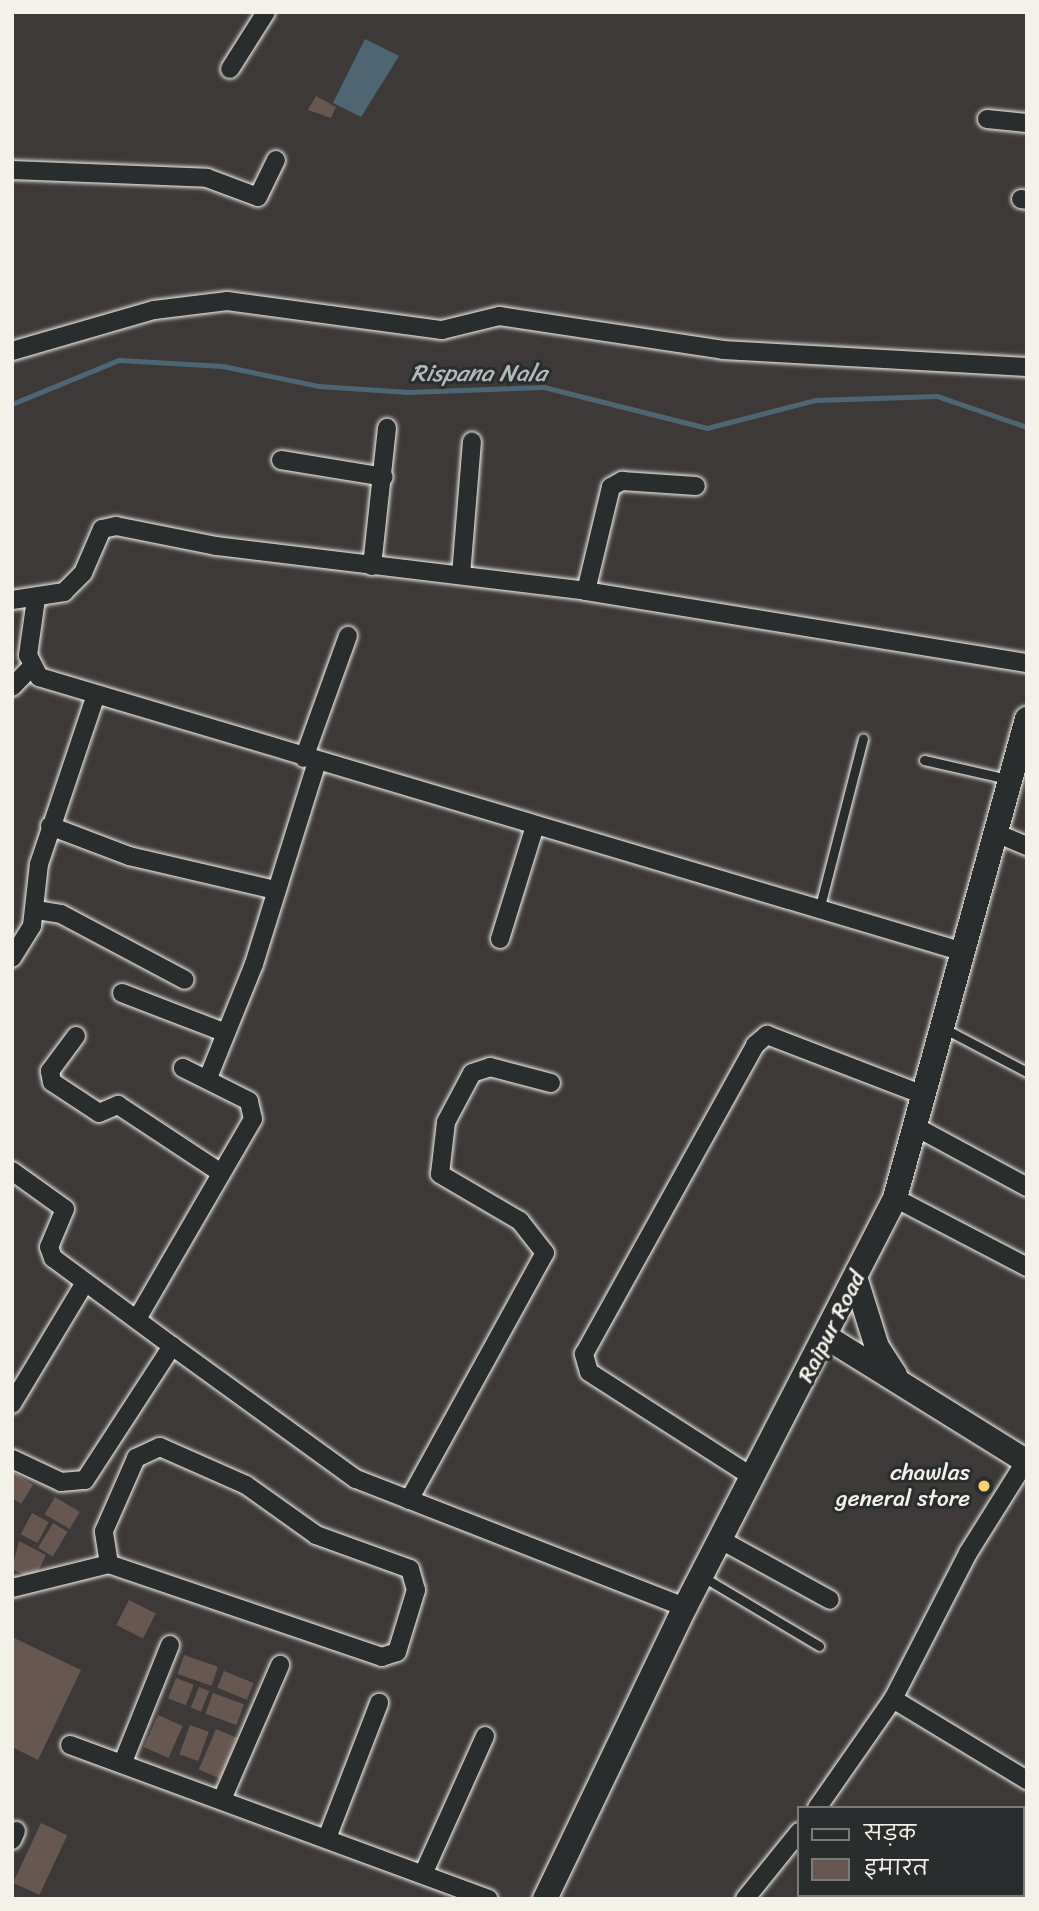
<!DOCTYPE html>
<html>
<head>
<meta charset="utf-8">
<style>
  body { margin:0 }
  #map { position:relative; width:1039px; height:1911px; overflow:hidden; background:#3d3938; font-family:Sriracha,"Playpen Sans Deva",sans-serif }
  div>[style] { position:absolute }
  .water>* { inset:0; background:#4e6673 }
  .stream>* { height:4.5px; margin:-2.25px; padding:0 2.25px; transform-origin:2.25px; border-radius:2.25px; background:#4e6673 }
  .building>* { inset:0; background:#685651; transform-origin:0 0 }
  .roads { filter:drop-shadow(0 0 2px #f4f1e8) drop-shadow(0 0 2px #f4f1e8) }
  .service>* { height:9px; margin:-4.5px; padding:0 4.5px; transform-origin:4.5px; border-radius:4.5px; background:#2a2d2e }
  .minor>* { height:18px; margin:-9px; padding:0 9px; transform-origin:9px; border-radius:9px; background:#2a2d2e }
  .secondary>* { height:24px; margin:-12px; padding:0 12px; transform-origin:12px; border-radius:12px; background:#2a2d2e }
  .dots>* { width:19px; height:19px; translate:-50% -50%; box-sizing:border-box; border:4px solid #2a2d2e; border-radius:50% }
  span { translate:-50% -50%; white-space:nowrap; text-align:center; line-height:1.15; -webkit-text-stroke:6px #2a2d2e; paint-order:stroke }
  .street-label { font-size:23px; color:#f4f1e8 }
  .poi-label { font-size:23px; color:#f4f1e8 }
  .right { translate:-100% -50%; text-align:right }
  .water-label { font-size:24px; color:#b2b9b9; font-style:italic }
  .frame { position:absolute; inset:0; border:14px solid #f4f1e8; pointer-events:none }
  .legend { position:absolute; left:797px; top:1806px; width:228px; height:91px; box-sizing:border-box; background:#2a2d2e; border:2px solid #7b7b78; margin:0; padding:9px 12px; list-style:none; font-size:21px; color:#f4f1e8 }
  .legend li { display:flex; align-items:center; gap:14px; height:35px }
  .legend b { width:35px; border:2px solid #7b7b78 }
</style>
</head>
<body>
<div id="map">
  <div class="water">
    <div style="clip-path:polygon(365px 39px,399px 56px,361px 117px,333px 103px)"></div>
  </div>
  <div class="stream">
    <div style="left:12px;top:404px;width:116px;rotate:-22.4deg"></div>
    <div style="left:119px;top:360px;width:104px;rotate:3.3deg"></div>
    <div style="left:223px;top:366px;width:98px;rotate:11.8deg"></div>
    <div style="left:319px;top:386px;width:89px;rotate:3.9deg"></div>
    <div style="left:408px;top:392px;width:136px;rotate:-2.1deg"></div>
    <div style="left:544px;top:387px;width:168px;rotate:14.1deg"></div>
    <div style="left:707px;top:428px;width:112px;rotate:-14.5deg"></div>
    <div style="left:815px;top:400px;width:122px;rotate:-1.9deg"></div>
    <div style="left:937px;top:396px;width:95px;rotate:19deg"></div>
  </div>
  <div class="building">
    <div style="clip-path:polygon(316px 96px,336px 107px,331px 118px,308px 110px)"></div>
    <div style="clip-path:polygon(12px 1471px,33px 1485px,21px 1504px,12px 1498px)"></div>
    <div style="left:55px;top:1497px;width:29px;height:20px;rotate:31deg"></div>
    <div style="left:32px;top:1513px;width:19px;height:24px;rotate:28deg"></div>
    <div style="left:53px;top:1523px;width:17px;height:29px;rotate:31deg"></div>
    <div style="clip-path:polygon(19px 1541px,46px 1555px,34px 1580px,12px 1569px)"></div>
    <div style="left:129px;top:1600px;width:30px;height:28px;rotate:27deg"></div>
    <div style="clip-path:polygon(12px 1637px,81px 1670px,38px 1760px,12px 1747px)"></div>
    <div style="left:184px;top:1655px;width:36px;height:20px;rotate:19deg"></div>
    <div style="left:224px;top:1671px;width:32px;height:18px;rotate:22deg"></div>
    <div style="left:176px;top:1678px;width:19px;height:22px;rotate:21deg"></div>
    <div style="left:199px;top:1687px;width:11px;height:22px;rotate:22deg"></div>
    <div style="left:213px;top:1693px;width:33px;height:22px;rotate:20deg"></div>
    <div style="left:158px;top:1715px;width:27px;height:35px;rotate:24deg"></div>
    <div style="left:190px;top:1725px;width:20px;height:31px;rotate:20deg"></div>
    <div style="left:216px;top:1729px;width:23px;height:44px;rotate:23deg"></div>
    <div style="left:41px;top:1823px;width:29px;height:66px;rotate:25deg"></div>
  </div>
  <div class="roads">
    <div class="service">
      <div style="left:924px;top:760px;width:85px;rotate:12.9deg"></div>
      <div style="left:819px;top:910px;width:177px;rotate:-75.6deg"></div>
      <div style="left:945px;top:1029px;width:93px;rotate:27.7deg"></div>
      <div style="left:703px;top:1577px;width:135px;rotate:30.7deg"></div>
    </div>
    <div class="minor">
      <div style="left:230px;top:69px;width:67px;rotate:-57.7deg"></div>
      <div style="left:987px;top:119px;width:40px;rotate:5.7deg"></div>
      <div style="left:12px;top:170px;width:195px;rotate:2.3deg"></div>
      <div style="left:207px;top:178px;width:54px;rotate:20.4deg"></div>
      <div style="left:258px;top:197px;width:41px;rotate:-64.1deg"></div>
      <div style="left:1021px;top:199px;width:6px;rotate:9deg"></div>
      <div style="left:12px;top:351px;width:148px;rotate:-16.1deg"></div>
      <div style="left:154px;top:310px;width:74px;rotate:-7deg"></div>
      <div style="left:227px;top:301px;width:217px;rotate:7.7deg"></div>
      <div style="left:442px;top:330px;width:59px;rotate:-13.8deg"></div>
      <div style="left:499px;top:316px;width:227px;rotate:8.6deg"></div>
      <div style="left:723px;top:350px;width:304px;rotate:3.2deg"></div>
      <div style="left:281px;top:460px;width:104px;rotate:9.4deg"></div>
      <div style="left:372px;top:566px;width:139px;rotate:-83.8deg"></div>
      <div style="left:461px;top:575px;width:134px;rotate:-85.3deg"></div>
      <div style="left:586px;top:591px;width:107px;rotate:-76.5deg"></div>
      <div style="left:611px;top:487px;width:13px;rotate:-29deg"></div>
      <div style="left:622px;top:481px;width:74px;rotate:3.9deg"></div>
      <div style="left:36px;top:599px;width:57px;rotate:98.1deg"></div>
      <div style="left:28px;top:655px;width:25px;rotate:63deg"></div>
      <div style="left:39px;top:677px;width:965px;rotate:16.56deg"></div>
      <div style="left:12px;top:600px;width:53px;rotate:-8.7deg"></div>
      <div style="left:64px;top:592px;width:27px;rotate:-45deg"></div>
      <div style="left:83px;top:573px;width:48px;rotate:-66.6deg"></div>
      <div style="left:102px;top:529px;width:14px;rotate:-12deg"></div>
      <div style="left:116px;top:526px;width:102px;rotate:11.3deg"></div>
      <div style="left:216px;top:546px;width:373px;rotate:6.9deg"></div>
      <div style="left:586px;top:591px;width:447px;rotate:9.3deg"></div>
      <div style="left:12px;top:687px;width:28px;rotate:-46deg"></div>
      <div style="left:304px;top:758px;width:130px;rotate:-70.2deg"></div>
      <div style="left:50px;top:826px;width:85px;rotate:20.8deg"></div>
      <div style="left:129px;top:856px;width:150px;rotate:13.1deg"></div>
      <div style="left:996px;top:833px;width:34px;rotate:23deg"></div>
      <div style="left:36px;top:910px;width:25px;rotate:9deg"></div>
      <div style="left:61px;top:914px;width:140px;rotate:28deg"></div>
      <div style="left:500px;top:939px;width:115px;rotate:-72.8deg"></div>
      <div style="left:12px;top:958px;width:38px;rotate:-58deg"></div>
      <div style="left:32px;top:926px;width:62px;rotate:-83.6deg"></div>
      <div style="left:39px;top:864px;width:175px;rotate:-71.4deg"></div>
      <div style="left:122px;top:993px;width:111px;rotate:21deg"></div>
      <div style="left:76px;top:1036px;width:44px;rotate:126.6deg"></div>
      <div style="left:50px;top:1071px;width:11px;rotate:80deg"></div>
      <div style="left:52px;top:1082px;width:56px;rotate:33.4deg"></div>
      <div style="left:99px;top:1113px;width:21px;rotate:-23deg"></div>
      <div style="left:118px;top:1105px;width:123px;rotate:33.4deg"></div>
      <div style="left:208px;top:1078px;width:123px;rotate:-68deg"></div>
      <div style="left:254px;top:964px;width:212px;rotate:-72.7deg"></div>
      <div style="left:918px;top:1128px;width:124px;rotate:28.4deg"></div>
      <div style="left:12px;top:1171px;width:65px;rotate:35.6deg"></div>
      <div style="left:65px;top:1209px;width:41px;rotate:112.8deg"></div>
      <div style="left:49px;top:1247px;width:12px;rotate:70deg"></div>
      <div style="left:53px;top:1258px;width:148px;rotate:36.5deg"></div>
      <div style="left:895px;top:1198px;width:149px;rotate:27.6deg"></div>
      <div style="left:137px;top:1319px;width:231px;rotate:-59.9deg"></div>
      <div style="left:253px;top:1119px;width:18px;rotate:-103deg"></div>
      <div style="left:249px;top:1101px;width:74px;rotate:-153.4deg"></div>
      <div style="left:12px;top:1404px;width:140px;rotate:-59deg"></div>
      <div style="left:160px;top:1447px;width:94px;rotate:23.8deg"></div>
      <div style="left:246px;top:1485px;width:86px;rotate:35.5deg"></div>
      <div style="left:316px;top:1535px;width:100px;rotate:19.9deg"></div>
      <div style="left:410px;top:1569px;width:22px;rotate:74deg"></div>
      <div style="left:416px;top:1590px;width:65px;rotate:107deg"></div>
      <div style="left:397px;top:1652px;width:16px;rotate:162deg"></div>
      <div style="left:382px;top:1657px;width:288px;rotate:-161.2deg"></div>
      <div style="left:109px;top:1564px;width:33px;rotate:-99deg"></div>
      <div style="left:104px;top:1531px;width:80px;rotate:-66.3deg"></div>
      <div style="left:136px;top:1458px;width:26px;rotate:-25deg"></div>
      <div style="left:12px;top:1459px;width:54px;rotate:25.1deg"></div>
      <div style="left:61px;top:1482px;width:24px;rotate:-5deg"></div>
      <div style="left:85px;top:1480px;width:160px;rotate:-57deg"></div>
      <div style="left:172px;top:1346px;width:227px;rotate:35.9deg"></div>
      <div style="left:356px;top:1479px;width:353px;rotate:21.3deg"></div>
      <div style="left:754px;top:1478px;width:196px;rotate:-147.3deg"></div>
      <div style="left:589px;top:1372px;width:19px;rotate:-106deg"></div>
      <div style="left:584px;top:1354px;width:353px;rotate:-61deg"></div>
      <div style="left:755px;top:1045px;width:16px;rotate:-40deg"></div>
      <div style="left:767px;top:1035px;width:170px;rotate:21deg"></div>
      <div style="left:409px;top:1500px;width:282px;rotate:-61.2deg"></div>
      <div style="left:545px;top:1253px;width:41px;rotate:-128deg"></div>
      <div style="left:520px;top:1221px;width:93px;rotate:-149.6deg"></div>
      <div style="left:440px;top:1174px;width:52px;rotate:-83.4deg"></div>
      <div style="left:446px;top:1122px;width:55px;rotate:-62deg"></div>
      <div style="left:472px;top:1073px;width:19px;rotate:-18deg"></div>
      <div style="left:490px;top:1067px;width:63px;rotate:14.7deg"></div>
      <div style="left:721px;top:1540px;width:124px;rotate:28.8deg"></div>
      <div style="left:12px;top:1588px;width:100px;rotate:-13.9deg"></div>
      <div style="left:893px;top:1699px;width:157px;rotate:31.2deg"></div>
      <div style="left:70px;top:1745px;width:446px;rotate:20.2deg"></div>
      <div style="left:123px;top:1762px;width:126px;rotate:-68.1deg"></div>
      <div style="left:223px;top:1797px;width:144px;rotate:-66.6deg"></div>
      <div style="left:817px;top:1808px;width:133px;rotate:-55.1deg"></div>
      <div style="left:893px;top:1699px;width:164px;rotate:-62.8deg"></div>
      <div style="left:968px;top:1553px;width:111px;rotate:-57.9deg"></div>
      <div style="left:327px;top:1838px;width:145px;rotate:-68.9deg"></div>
      <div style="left:12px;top:1840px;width:10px;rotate:-66deg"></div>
      <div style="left:424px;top:1872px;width:149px;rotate:-65.8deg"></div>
      <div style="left:894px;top:1895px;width:6px;rotate:39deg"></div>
      <div style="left:745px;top:1899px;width:86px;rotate:-51.1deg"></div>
    </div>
    <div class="secondary">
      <div style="left:856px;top:1280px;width:70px;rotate:72.6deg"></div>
      <div style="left:877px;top:1347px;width:33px;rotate:57deg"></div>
      <div style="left:828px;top:1338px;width:234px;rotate:31.9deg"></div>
      <div style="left:545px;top:1899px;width:324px;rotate:-64.4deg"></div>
      <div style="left:685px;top:1607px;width:460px;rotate:-62.8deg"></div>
      <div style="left:895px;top:1198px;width:497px;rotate:-74.6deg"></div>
    </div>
  </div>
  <div class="dots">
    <div style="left:984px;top:1486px;background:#ffd166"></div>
  </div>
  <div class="street-label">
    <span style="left:832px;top:1327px;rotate:-63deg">Raipur Road</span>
  </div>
  <div class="poi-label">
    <span class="right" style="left:970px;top:1486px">chawlas<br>general store</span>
  </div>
  <div class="water-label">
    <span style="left:479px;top:374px">Rispana Nala</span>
  </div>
  <div class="frame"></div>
  <ul class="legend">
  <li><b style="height:9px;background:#2a2d2e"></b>सड़क</li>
  <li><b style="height:19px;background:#685651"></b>इमारत</li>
  </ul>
</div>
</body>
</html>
